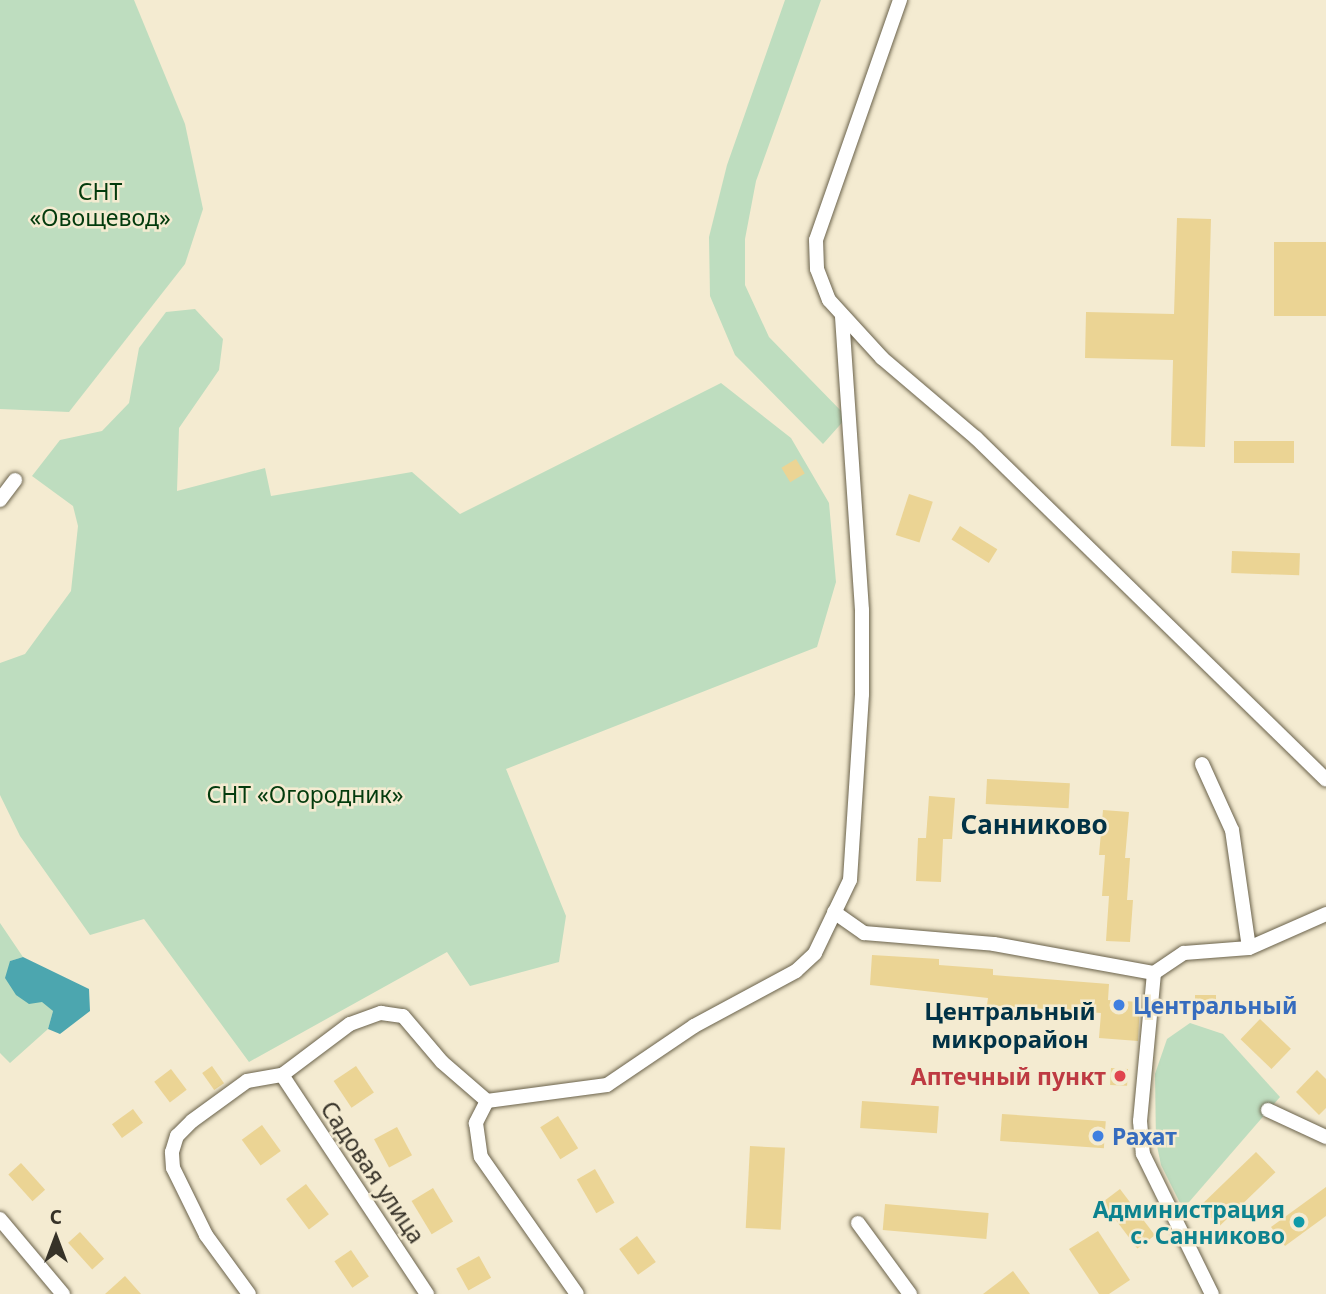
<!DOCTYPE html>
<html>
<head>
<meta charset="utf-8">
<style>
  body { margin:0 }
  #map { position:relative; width:1326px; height:1294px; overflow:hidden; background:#f4ebd1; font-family:"Noto Sans",sans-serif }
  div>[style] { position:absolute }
  .green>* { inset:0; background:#beddbf }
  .water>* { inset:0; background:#4ca6af }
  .building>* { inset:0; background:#ebd494; transform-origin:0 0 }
  .roads { filter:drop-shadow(0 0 2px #6a624b) drop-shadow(0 0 2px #6a624b) }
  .minor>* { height:14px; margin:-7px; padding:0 7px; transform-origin:7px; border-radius:7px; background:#fff }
  .dots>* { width:19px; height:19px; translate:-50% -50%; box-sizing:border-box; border:4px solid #f4ebd1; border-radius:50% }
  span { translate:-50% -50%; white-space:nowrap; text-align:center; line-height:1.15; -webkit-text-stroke:5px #f4ebd1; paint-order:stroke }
  .park-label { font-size:23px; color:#033b0d }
  .shop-label { font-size:23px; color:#366cbe; font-weight:700 }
  .left { translate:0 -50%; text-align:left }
  .health-label { font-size:23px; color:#be3a42; font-weight:700 }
  .right { translate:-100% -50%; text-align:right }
  .street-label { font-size:23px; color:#363228 }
  .culture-label { font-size:23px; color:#0d838f; font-weight:700 }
  .neighbourhood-label { font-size:24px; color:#013246; font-weight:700 }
  .quarter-label { font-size:26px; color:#013246; font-weight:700 }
  .north { position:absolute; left:21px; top:1203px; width:70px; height:70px; -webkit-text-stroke:5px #f4ebd1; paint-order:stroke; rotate:0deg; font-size:19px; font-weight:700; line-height:28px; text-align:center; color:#363228 }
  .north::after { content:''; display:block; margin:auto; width:24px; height:32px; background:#363228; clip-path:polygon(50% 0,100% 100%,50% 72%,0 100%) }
</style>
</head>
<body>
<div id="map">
  <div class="green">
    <div style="clip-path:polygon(0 0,134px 0,185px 124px,203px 209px,185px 264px,69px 412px,0 409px)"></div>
    <div style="clip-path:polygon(785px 0,821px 0,756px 181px,745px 239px,745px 285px,769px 337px,847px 417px,823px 444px,735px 355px,710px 296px,709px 237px,727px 165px)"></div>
    <div style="clip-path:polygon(195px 309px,223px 339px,219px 370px,179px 428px,177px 491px,265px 468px,271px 496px,412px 472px,460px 514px,721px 383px,791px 438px,829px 503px,836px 582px,817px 647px,506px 769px,566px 916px,559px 962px,470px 986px,447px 952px,249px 1062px,144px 919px,90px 935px,20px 836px,0 795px,0 663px,25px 654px,71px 591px,78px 526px,73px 506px,32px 476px,60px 440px,102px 431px,129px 403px,139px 348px,166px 312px)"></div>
    <div style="clip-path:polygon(0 923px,23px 957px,10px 961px,53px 1011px,48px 1029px,10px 1063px,0 1053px)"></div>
    <div style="clip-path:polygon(1190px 1023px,1223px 1034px,1280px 1097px,1183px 1209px,1161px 1165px,1156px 1141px,1155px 1074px,1167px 1039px)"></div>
  </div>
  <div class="water">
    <div style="clip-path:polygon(23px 957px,89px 989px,90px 1011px,60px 1034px,48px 1029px,53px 1011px,42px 1002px,29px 1004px,16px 995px,5px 978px,10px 961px)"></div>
  </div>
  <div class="building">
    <div style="clip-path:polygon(1177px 218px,1211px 219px,1205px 447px,1171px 446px,1173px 360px,1085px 358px,1086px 312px,1174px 314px)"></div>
    <div style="left:1274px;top:242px;width:52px;height:74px"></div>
    <div style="left:1234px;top:441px;width:60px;height:22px"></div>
    <div style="left:796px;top:459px;width:17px;height:17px;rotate:59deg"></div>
    <div style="left:909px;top:494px;width:25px;height:43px;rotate:18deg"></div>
    <div style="left:960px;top:526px;width:44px;height:16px;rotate:32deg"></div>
    <div style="left:1232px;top:551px;width:68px;height:22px;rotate:2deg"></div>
    <div style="left:987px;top:779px;width:83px;height:25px;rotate:3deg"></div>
    <div style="clip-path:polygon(929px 796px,955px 798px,952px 839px,943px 839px,941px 882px,916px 881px,918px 838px,926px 838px)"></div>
    <div style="clip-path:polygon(1103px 810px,1129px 812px,1125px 858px,1130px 858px,1127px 900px,1133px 900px,1130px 942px,1106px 941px,1109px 896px,1102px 896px,1105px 855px,1099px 855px)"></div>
    <div style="clip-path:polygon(872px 955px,939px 959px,939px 965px,993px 969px,993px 975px,1109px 984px,1108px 1000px,1140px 1002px,1138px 1041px,1099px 1038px,1101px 1013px,987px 1005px,988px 998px,870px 985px)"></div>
    <div style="left:1195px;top:995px;width:21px;height:19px"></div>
    <div style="left:1260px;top:1019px;width:43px;height:28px;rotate:44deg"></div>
    <div style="left:212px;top:1066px;width:21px;height:12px;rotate:55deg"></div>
    <div style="left:356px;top:1066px;width:32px;height:27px;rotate:56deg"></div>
    <div style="left:1111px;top:1068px;width:17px;height:17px;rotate:3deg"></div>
    <div style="left:171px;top:1069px;width:26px;height:21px;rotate:53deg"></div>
    <div style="clip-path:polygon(1317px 1070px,1326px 1079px,1326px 1108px,1319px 1115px,1296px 1092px)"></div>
    <div style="left:862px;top:1101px;width:77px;height:27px;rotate:4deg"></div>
    <div style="left:133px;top:1109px;width:17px;height:26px;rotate:54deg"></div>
    <div style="left:1002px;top:1114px;width:104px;height:27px;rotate:4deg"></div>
    <div style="left:558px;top:1116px;width:38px;height:21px;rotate:58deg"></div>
    <div style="left:262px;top:1125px;width:32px;height:25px;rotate:54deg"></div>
    <div style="left:397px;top:1127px;width:32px;height:26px;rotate:62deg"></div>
    <div style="left:750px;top:1146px;width:35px;height:82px;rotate:3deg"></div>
    <div style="left:1256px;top:1152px;width:28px;height:78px;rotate:46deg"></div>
    <div style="left:21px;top:1163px;width:36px;height:17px;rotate:48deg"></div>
    <div style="left:595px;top:1169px;width:39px;height:21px;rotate:60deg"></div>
    <div style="left:306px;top:1184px;width:38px;height:25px;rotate:53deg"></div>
    <div style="clip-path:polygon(1326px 1187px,1326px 1216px,1285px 1246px,1271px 1227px)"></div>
    <div style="left:433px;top:1188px;width:39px;height:25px;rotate:59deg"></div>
    <div style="left:1120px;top:1189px;width:58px;height:22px;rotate:53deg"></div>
    <div style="left:885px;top:1204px;width:104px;height:26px;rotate:5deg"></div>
    <div style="clip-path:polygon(1098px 1231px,1130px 1280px,1109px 1294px,1099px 1294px,1069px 1249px)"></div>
    <div style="left:80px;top:1232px;width:36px;height:16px;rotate:48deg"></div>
    <div style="left:637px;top:1236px;width:32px;height:22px;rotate:54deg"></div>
    <div style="left:351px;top:1250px;width:32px;height:20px;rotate:56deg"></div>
    <div style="left:479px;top:1256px;width:25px;height:26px;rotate:61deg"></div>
    <div style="clip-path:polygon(1013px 1271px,1030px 1294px,983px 1294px)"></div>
    <div style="clip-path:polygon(125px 1276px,141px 1294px,105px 1294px)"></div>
  </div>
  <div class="roads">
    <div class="minor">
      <div style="left:900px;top:0;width:254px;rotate:109.3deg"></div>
      <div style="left:816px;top:240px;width:29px;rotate:88deg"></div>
      <div style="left:817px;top:269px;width:33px;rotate:69deg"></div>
      <div style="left:829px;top:300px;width:79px;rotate:47.6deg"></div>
      <div style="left:882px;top:358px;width:123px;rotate:40.4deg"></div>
      <div style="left:976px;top:438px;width:489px;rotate:44.3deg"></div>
      <div style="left:0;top:500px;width:25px;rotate:-53deg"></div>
      <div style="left:1202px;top:764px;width:72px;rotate:65.6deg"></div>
      <div style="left:1232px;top:830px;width:119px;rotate:81.8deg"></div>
      <div style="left:834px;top:912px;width:37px;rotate:35deg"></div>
      <div style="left:864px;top:933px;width:130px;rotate:4.8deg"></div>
      <div style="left:994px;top:944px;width:163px;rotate:10.3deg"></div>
      <div style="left:1154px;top:973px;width:36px;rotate:-34deg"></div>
      <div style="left:1184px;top:953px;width:65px;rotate:-4.4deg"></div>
      <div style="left:1249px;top:948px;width:84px;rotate:-23.8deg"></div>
      <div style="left:1154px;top:973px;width:149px;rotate:95.4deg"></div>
      <div style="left:1140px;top:1121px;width:33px;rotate:85deg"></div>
      <div style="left:1143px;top:1154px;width:156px;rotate:63.8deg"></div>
      <div style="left:282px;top:1075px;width:263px;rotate:56.5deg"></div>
      <div style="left:487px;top:1101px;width:25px;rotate:117deg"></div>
      <div style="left:476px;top:1123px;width:34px;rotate:82deg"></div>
      <div style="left:481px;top:1157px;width:167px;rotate:55deg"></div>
      <div style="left:1268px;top:1110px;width:64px;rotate:25deg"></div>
      <div style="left:0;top:1219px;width:98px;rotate:50deg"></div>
      <div style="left:858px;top:1223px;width:88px;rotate:53.8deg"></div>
      <div style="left:249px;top:1294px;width:73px;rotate:-126.1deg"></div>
      <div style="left:206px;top:1235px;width:75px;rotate:-116.2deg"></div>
      <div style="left:173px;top:1168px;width:16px;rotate:-94deg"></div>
      <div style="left:172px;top:1152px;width:17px;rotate:-73deg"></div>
      <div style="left:177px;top:1136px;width:21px;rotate:-45deg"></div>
      <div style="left:192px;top:1121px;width:68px;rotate:-36deg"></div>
      <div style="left:247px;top:1081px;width:36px;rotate:-10deg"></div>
      <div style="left:282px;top:1075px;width:85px;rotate:-36.9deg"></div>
      <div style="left:350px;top:1024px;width:33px;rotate:-20deg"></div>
      <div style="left:381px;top:1013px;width:22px;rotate:8deg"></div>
      <div style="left:403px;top:1016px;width:60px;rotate:49.7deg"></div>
      <div style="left:442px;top:1062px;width:60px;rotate:40.9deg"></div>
      <div style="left:487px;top:1101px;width:121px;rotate:-7.6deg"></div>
      <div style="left:607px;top:1085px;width:105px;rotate:-34.1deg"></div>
      <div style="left:694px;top:1026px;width:116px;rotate:-28.3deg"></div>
      <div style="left:796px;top:971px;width:26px;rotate:-43deg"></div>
      <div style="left:815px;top:953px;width:81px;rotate:-64.4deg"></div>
      <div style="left:850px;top:880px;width:186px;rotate:-86.3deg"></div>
      <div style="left:862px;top:694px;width:84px;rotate:-90deg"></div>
      <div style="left:862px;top:610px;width:294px;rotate:-93.9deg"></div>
    </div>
  </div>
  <div class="dots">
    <div style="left:1119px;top:1005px;background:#3f7fe0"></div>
    <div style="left:1120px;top:1076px;background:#e0444e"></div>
    <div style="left:1098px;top:1136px;background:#3f7fe0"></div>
    <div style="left:1299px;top:1222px;background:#0f9aa8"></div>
  </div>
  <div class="park-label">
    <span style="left:100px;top:204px">СНТ<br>«Овощевод»</span>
    <span style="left:305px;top:794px">СНТ «Огородник»</span>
  </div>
  <div class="shop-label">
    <span class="left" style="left:1133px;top:1005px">Центральный</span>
    <span class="left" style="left:1112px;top:1136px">Рахат</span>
  </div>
  <div class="health-label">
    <span class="right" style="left:1106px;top:1076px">Аптечный пункт</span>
  </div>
  <div class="street-label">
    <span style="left:373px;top:1172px;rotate:56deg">Садовая улица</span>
  </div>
  <div class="culture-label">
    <span class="right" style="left:1285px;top:1222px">Администрация<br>с. Санниково</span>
  </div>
  <div class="neighbourhood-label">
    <span style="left:1010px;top:1025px">Центральный<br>микрорайон</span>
  </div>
  <div class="quarter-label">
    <span style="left:1034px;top:825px">Санниково</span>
  </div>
  <div class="north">С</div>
</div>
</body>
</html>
